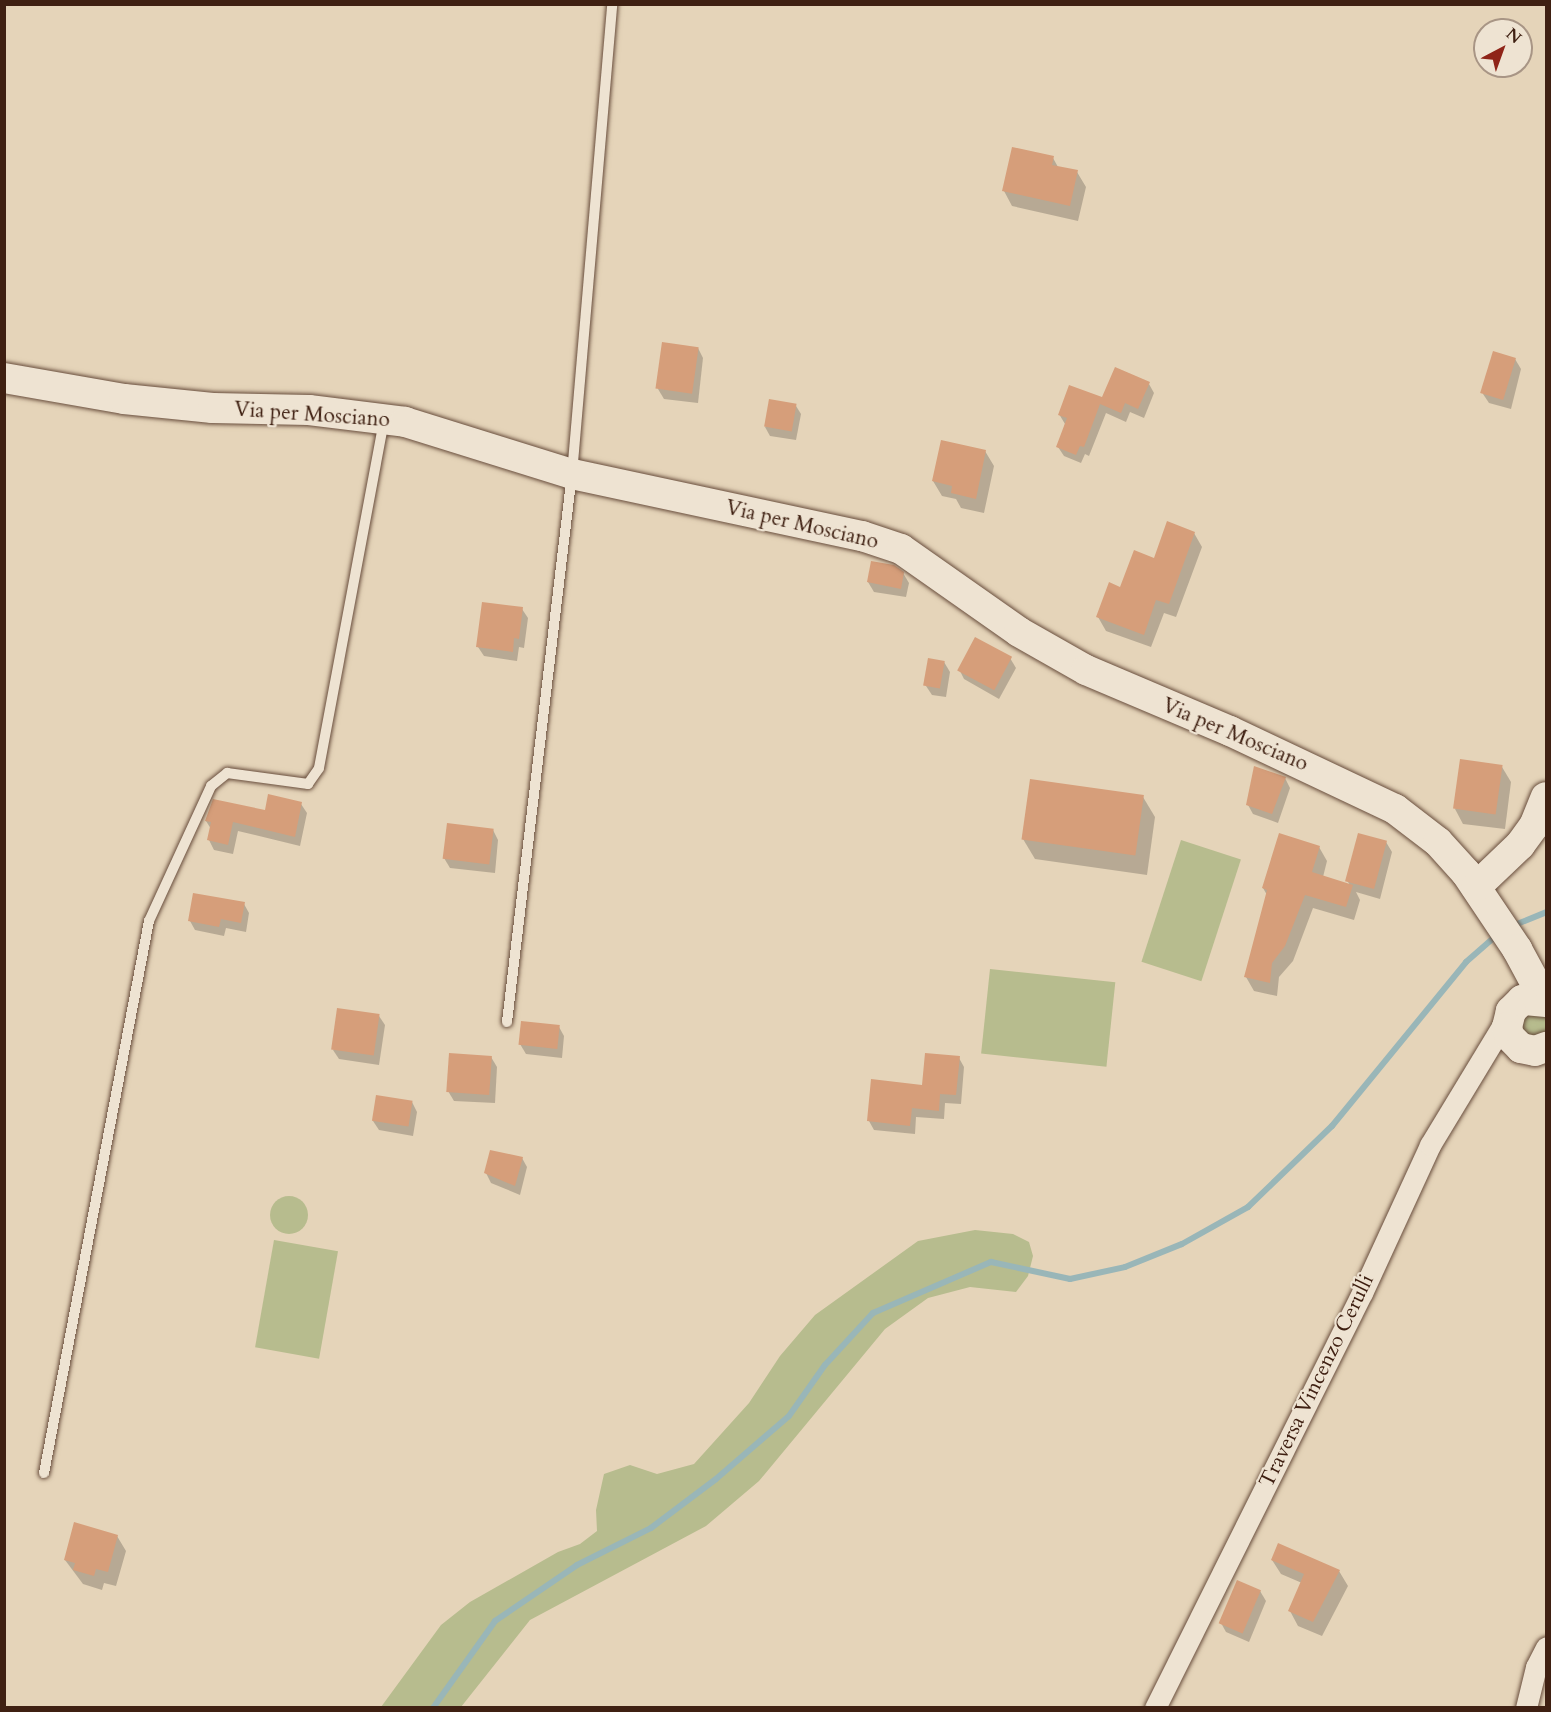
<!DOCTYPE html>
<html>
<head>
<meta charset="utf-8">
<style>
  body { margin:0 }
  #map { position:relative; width:1551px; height:1712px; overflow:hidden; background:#e5d4b9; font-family:Cardo,serif }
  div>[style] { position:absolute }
  .green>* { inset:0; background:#b7bc8e; transform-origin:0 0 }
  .round { border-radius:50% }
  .shadow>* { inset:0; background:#0003 }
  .stream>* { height:6px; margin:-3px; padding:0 3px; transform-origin:3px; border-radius:3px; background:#99b6b8 }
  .building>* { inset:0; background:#d69e7a; transform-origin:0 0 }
  .roads { filter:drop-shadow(0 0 2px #684d3c) drop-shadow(0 0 2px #684d3c) }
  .lane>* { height:10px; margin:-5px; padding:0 5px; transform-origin:5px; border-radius:5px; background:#eee3d2 }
  .street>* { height:21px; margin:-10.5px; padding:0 10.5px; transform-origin:10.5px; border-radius:10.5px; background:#eee3d2 }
  .secondary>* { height:30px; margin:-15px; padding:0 15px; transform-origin:15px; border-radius:15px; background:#eee3d2 }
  span { translate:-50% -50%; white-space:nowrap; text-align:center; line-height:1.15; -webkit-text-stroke:4.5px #eee3d2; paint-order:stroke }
  .street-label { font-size:21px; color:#3f2012 }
  .frame { position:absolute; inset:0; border:6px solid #3f2012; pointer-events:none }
  .north { position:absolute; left:1473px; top:18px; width:60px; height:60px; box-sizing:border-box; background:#eee3d2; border:2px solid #a89585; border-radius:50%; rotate:41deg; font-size:16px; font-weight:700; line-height:24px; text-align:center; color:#3f2012 }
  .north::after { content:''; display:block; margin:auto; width:21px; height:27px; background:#8f2418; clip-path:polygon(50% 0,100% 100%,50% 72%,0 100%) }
</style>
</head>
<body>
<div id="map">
  <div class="green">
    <div style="left:1181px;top:840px;width:63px;height:128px;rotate:18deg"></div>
    <div style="left:990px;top:969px;width:126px;height:85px;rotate:6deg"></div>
    <div style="clip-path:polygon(1522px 1014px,1545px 1015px,1546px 1033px,1525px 1037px,1519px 1019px)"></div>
    <div class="round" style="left:270px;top:1196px;width:38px;height:38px"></div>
    <div style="clip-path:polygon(975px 1230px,1013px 1234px,1029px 1242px,1033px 1256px,1028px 1276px,1016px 1292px,970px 1287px,928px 1298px,885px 1329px,759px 1481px,706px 1526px,530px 1620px,461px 1707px,381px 1707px,441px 1625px,470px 1602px,558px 1552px,580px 1544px,597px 1531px,596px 1510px,604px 1474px,630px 1465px,657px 1474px,694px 1464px,749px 1403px,780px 1356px,815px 1315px,918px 1241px)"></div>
    <div style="left:274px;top:1240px;width:65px;height:109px;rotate:10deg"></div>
  </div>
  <div class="shadow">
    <div style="clip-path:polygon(1053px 158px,1058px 167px,1077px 172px,1086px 187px,1078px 221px,1012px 206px,1004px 191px)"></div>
    <div style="clip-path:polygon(698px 348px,703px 358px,698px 403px,664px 399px,658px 389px)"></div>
    <div style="clip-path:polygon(1515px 359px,1521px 369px,1511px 409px,1489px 403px,1483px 394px)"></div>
    <div style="clip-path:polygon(1149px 384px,1154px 393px,1144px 418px,1130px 412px,1126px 422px,1106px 413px,1089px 456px,1085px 454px,1081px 463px,1064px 456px,1058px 447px,1065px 424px,1059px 414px)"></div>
    <div style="clip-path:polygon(796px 406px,801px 414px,796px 440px,770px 436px,765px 427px)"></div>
    <div style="clip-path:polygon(985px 451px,994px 466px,984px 513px,961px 508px,956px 499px,942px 496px,933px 481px)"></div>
    <div style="clip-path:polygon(1194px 533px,1202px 547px,1176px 617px,1164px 613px,1151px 647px,1106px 631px,1098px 617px,1155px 560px)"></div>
    <div style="clip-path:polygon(903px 573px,909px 583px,906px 597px,874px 592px,868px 582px)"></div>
    <div style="clip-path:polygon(522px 609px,528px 618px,524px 648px,519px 647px,517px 661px,484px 656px,478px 647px)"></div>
    <div style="clip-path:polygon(1010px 658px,1016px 668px,999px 699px,964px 679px,959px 669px)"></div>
    <div style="clip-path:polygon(944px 662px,950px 672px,946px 697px,932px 695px,926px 686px)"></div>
    <div style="clip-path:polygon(1502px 767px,1511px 782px,1505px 829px,1463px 824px,1455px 809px)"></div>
    <div style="clip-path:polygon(1255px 768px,1285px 778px,1290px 788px,1278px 823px,1253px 814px,1248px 805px)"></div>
    <div style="clip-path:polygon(1143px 797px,1155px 817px,1147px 875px,1035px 859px,1023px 839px)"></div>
    <div style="clip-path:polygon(301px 804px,307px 813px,300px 846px,238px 831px,233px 854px,214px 850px,209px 840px,211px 829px,206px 821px)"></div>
    <div style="clip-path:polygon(493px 830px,498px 840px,495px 873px,450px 868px,444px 858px)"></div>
    <div style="clip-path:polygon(1386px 842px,1392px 852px,1380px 899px,1356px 892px,1360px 900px,1354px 920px,1313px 908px,1293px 961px,1279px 977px,1277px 996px,1254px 991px,1246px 977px,1267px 895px,1263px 888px,1319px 847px,1327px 861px,1323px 877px,1350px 885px,1348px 882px)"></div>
    <div style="clip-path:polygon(244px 904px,249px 913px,246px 932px,226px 928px,224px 936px,195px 930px,190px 921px)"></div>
    <div style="clip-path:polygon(379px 1016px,385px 1025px,379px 1065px,339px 1059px,333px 1050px)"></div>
    <div style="clip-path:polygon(559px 1027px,564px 1036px,562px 1058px,526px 1054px,520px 1044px)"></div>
    <div style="clip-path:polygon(491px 1057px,497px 1067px,495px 1103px,454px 1101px,448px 1091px)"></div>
    <div style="clip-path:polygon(959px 1058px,964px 1067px,961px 1104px,945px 1103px,944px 1119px,916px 1117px,915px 1134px,874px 1130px,869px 1121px,924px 1086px)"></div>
    <div style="clip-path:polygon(412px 1102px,417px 1112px,413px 1136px,379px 1130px,373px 1121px)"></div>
    <div style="clip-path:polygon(522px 1158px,527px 1167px,520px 1195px,491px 1183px,486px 1173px)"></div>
    <div style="clip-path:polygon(117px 1536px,126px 1551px,116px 1586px,104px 1583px,102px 1590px,83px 1584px,65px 1560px)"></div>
    <div style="clip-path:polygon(1272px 1560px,1339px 1571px,1348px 1586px,1322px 1636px,1298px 1626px,1290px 1611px,1302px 1583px,1281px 1574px)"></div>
    <div style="clip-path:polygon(1260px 1591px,1266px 1601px,1249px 1642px,1226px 1632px,1221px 1623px)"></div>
  </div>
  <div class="stream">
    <div style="left:1517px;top:924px;width:31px;rotate:-22deg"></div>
    <div style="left:433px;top:1708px;width:107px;rotate:-54.5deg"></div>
    <div style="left:495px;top:1621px;width:99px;rotate:-34.3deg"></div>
    <div style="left:577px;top:1565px;width:83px;rotate:-26.6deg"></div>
    <div style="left:651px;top:1528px;width:81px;rotate:-37deg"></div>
    <div style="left:716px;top:1479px;width:96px;rotate:-40.8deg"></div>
    <div style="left:789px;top:1416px;width:62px;rotate:-54.8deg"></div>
    <div style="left:825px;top:1365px;width:71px;rotate:-47.3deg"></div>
    <div style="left:873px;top:1313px;width:129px;rotate:-23.4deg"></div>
    <div style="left:991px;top:1262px;width:81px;rotate:12.1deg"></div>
    <div style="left:1070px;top:1279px;width:56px;rotate:-12.3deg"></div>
    <div style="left:1125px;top:1267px;width:61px;rotate:-22deg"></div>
    <div style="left:1182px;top:1244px;width:76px;rotate:-29.3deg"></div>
    <div style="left:1248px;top:1207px;width:117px;rotate:-44deg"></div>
    <div style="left:1332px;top:1126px;width:212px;rotate:-50.7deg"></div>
    <div style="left:1466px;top:962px;width:41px;rotate:-41.1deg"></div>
  </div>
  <div class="building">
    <div style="clip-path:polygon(1012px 147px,1054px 156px,1052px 165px,1078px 170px,1070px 206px,1002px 191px)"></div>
    <div style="left:662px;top:342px;width:37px;height:47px;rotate:8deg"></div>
    <div style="left:1493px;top:351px;width:24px;height:44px;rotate:17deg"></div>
    <div style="clip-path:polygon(1115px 367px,1150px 382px,1138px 409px,1125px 403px,1121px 413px,1100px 404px,1084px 447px,1080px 446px,1076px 455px,1056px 447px,1067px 418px,1058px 415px,1069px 385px,1102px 397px)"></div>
    <div style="left:769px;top:399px;width:28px;height:28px;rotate:10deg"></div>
    <div style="clip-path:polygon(941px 440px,986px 450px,976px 499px,951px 493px,952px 486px,932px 481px)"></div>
    <div style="clip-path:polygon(1167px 521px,1195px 532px,1169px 604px,1156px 600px,1144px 635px,1096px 617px,1109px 582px,1120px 587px,1134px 550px,1154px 558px)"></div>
    <div style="clip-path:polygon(871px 561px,894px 565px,904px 572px,901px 589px,867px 582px)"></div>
    <div style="clip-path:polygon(482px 602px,523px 607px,519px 639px,514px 638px,513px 652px,476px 647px)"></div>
    <div style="left:975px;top:637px;width:42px;height:38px;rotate:28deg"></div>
    <div style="left:928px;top:658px;width:17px;height:28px;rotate:10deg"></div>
    <div style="left:1460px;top:759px;width:43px;height:50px;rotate:8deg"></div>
    <div style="clip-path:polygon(1254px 766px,1286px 777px,1272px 814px,1246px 805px)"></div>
    <div style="left:1030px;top:779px;width:115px;height:61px;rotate:8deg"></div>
    <div style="clip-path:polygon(268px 794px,302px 802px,295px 837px,233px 822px,228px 845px,207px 840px,211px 822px,205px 821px,213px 799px,265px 810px)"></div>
    <div style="left:447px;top:823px;width:47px;height:36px;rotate:7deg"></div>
    <div style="clip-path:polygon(1279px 833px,1320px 846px,1312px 872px,1353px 885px,1346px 907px,1305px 895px,1285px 946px,1272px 963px,1270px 983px,1244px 977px,1267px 890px,1262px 888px)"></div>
    <div style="left:1358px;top:833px;width:30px;height:50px;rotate:15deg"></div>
    <div style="clip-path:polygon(193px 893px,245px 902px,241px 923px,221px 919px,219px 927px,188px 921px)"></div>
    <div style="left:337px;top:1008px;width:43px;height:42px;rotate:8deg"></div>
    <div style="left:521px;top:1021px;width:39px;height:24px;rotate:6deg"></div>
    <div style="left:449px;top:1053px;width:43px;height:39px;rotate:4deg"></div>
    <div style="clip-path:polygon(925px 1053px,960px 1056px,956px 1095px,940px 1094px,939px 1111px,912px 1108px,910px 1126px,867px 1121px,871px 1079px,922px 1085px)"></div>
    <div style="left:376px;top:1095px;width:37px;height:26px;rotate:9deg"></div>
    <div style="clip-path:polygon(490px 1150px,523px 1157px,515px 1186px,484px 1173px)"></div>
    <div style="clip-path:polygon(74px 1522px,118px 1535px,108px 1572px,96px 1569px,94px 1576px,73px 1570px,75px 1563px,64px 1560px)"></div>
    <div style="clip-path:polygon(1278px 1543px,1340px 1570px,1313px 1622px,1288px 1611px,1304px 1574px,1271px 1560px)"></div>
    <div style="left:1237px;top:1580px;width:26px;height:47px;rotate:23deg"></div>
  </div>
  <div class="roads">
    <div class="lane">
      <div style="left:507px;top:1022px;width:552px;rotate:-83.24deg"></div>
      <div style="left:572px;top:474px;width:472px;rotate:-85.1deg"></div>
      <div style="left:44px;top:1473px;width:562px;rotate:-79.23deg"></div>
      <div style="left:149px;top:921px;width:149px;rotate:-65.3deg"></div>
      <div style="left:211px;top:786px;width:21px;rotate:-39deg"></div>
      <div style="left:227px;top:773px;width:82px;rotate:7.7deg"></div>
      <div style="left:308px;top:784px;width:19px;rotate:-55deg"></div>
      <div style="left:319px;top:768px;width:354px;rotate:-79.4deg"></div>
    </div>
    <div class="street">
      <div style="left:1155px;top:1708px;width:464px;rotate:-63.5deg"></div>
      <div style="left:1362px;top:1293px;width:163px;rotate:-65.3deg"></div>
      <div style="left:1430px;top:1145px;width:149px;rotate:-58.8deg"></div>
      <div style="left:1526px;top:1708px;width:42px;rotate:-76.3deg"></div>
      <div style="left:1536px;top:1667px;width:22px;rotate:-63deg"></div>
    </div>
    <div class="secondary">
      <div style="left:4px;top:378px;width:122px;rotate:9.9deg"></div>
      <div style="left:124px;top:399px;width:89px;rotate:5.8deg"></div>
      <div style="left:213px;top:408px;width:96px;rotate:1.2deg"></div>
      <div style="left:309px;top:410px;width:97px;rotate:7.1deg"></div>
      <div style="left:405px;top:422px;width:175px;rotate:17.3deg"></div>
      <div style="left:572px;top:474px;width:297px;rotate:12.1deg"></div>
      <div style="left:862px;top:536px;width:41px;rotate:18.4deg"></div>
      <div style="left:901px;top:549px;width:144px;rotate:35.1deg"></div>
      <div style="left:1019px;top:632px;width:77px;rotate:29.6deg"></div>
      <div style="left:1086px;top:670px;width:156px;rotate:23deg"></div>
      <div style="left:1230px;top:731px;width:183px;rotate:25.3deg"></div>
      <div style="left:1395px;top:809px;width:54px;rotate:37.5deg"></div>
      <div style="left:1438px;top:842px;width:42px;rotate:47.9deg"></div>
      <div style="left:1466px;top:873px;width:92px;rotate:56.1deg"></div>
      <div style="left:1517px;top:949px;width:59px;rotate:61.7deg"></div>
      <div style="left:1476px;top:887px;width:61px;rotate:-43.7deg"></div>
      <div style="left:1520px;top:845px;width:24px;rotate:-54deg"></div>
      <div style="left:1534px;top:826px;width:31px;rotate:-68deg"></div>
      <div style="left:1546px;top:1002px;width:24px;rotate:-175deg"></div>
      <div style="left:1522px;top:1000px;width:16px;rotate:135deg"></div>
      <div style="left:1511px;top:1011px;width:16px;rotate:104deg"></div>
      <div style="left:1507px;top:1027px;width:9px;rotate:77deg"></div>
      <div style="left:1509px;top:1036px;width:17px;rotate:45deg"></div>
      <div style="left:1521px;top:1048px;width:14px;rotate:12deg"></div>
      <div style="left:1535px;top:1051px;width:12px;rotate:-20deg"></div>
    </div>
  </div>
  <div class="street-label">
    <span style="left:312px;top:415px;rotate:4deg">Via per Mosciano</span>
    <span style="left:802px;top:525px;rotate:13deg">Via per Mosciano</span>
    <span style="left:1235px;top:735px;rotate:23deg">Via per Mosciano</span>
    <span style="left:1317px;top:1381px;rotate:-64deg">Traversa Vincenzo Cerulli</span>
  </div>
  <div class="frame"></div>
  <div class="north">N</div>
</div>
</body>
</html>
